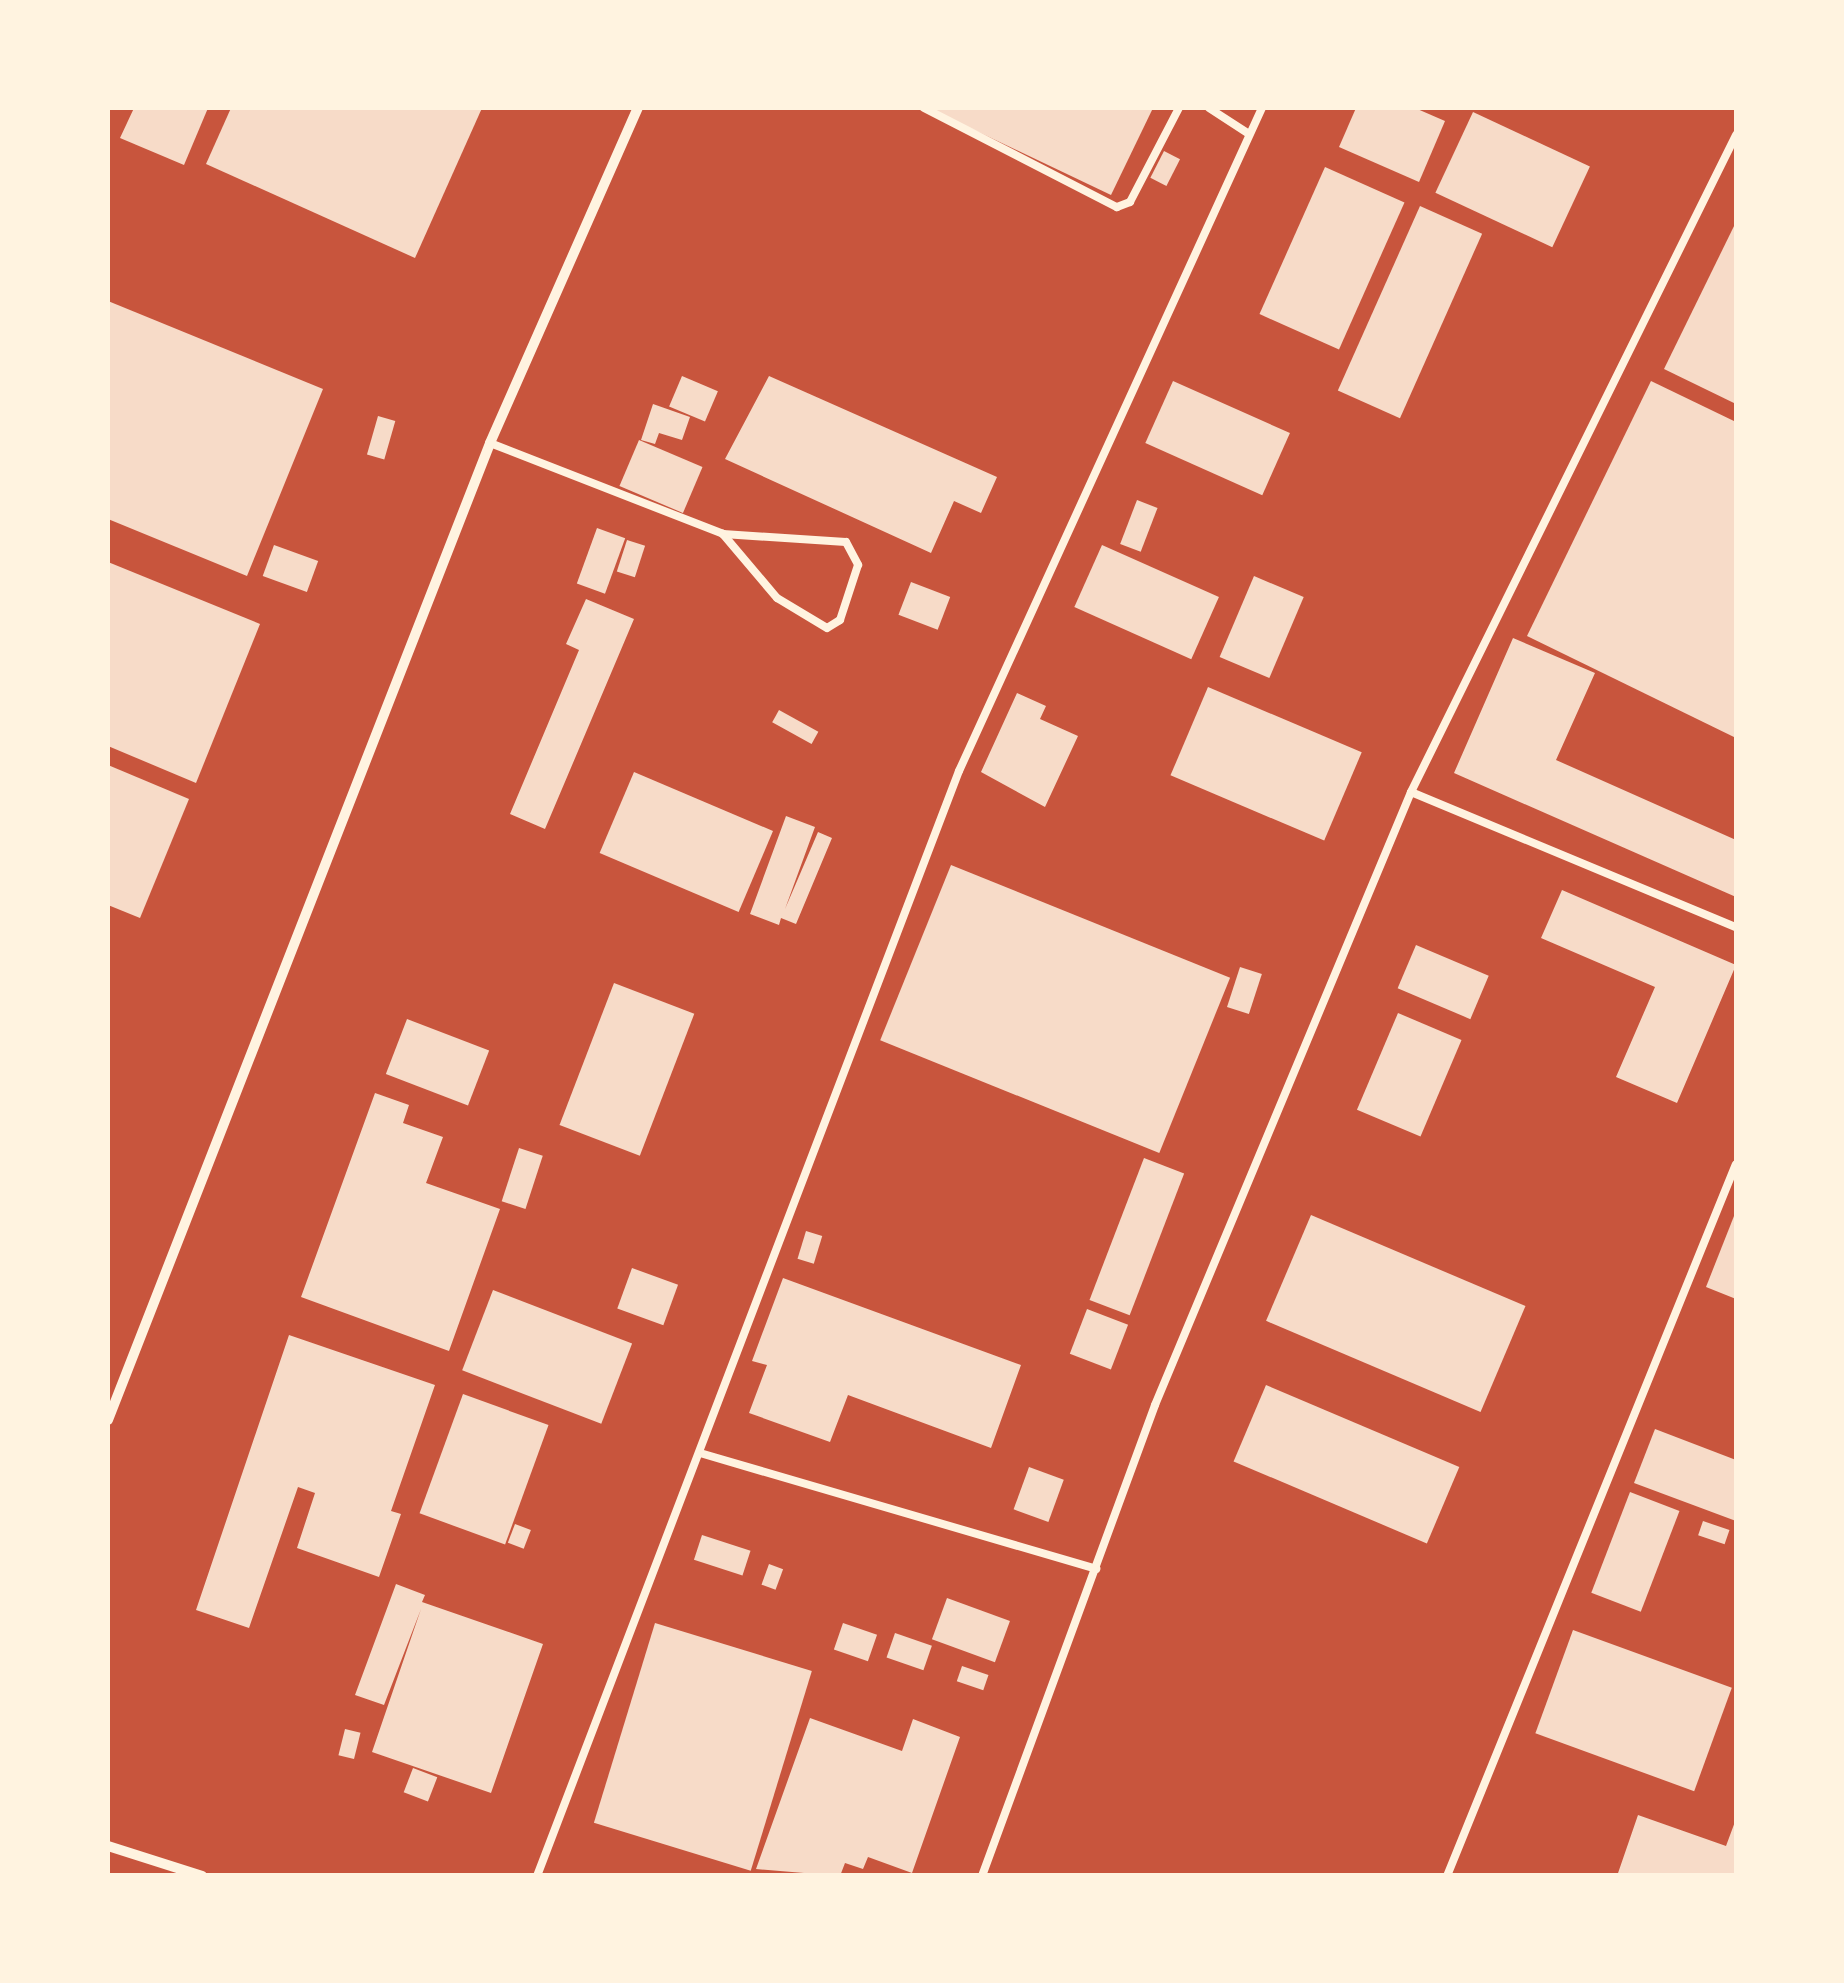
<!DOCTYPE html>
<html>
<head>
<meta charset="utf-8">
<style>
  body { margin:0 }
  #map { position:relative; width:1844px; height:1983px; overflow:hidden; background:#c8553d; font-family:Ubuntu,sans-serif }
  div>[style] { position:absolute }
  .building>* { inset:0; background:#f7dbc8; transform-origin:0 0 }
  .service>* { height:8px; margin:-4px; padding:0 4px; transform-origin:4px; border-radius:4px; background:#fff3e0 }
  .minor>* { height:10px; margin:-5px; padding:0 5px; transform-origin:5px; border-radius:5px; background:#fff3e0 }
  span { translate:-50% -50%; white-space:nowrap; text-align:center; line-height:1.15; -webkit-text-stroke:10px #fff3e0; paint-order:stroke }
  .frame { position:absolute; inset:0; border:110px solid #fff3e0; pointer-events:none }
</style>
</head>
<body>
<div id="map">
  <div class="building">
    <div style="clip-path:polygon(134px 108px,208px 108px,184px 165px,120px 138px)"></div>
    <div style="clip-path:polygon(231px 108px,482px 108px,415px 258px,206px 164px)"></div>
    <div style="clip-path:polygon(928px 108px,1153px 108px,1111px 195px)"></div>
    <div style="clip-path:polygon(1356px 108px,1415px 108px,1445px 121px,1419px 182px,1339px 147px)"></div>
    <div style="left:1473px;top:112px;width:129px;height:89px;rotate:25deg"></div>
    <div style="left:1164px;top:151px;width:18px;height:30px;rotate:27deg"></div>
    <div style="left:1325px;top:167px;width:87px;height:161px;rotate:24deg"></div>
    <div style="left:1420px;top:206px;width:68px;height:202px;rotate:24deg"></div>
    <div style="clip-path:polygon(1736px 222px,1736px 404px,1664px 369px)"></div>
    <div style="clip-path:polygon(108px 301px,323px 389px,247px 576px,108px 519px)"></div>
    <div style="left:682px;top:376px;width:39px;height:33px;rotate:23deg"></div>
    <div style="clip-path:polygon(769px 376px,997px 477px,981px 513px,954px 501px,931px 553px,725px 459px)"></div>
    <div style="left:1173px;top:381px;width:128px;height:68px;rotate:24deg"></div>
    <div style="clip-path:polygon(1651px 381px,1736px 422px,1736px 738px,1527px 636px)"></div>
    <div style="clip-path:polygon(653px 404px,690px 417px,682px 440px,659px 433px,655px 444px,641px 440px)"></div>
    <div style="left:378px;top:416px;width:18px;height:40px;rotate:16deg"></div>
    <div style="left:639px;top:440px;width:69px;height:50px;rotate:23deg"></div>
    <div style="left:1137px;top:500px;width:22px;height:47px;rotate:21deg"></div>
    <div style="left:597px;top:528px;width:30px;height:59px;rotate:20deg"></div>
    <div style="left:627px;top:540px;width:19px;height:33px;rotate:18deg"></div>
    <div style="left:274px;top:545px;width:47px;height:33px;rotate:20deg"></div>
    <div style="left:1102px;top:545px;width:128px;height:68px;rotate:24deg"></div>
    <div style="clip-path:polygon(108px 562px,260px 624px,196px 783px,108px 746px)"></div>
    <div style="left:1254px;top:576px;width:54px;height:88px;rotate:23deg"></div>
    <div style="left:911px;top:582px;width:42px;height:35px;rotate:21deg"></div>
    <div style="clip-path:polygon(586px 599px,634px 619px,545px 829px,510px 814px,579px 650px,566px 644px)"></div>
    <div style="clip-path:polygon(1513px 638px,1595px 673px,1556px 760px,1736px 840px,1736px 897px,1454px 773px)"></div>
    <div style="left:1208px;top:687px;width:167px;height:96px;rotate:23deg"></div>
    <div style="clip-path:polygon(1017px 693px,1046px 706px,1040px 719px,1078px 736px,1045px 807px,981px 772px)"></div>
    <div style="left:779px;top:710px;width:45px;height:14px;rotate:29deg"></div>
    <div style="clip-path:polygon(108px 765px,189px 799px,140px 918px,108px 905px)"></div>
    <div style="left:634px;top:772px;width:151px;height:88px;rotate:23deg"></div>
    <div style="clip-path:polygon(786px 816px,815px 827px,785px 909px,818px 832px,832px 838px,796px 924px,781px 918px,779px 925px,750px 914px)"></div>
    <div style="left:951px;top:865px;width:301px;height:189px;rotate:22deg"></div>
    <div style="clip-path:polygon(1562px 890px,1736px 965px,1677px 1103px,1616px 1077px,1655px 987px,1541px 938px)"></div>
    <div style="left:1416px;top:945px;width:79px;height:47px;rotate:23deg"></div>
    <div style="left:1240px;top:967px;width:23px;height:42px;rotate:18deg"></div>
    <div style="left:614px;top:983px;width:86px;height:152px;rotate:21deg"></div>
    <div style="left:1398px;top:1013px;width:69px;height:105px;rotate:23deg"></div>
    <div style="left:407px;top:1019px;width:88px;height:59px;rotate:21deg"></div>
    <div style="clip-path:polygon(375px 1093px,409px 1105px,403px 1123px,443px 1137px,426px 1183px,500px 1209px,449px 1351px,301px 1297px)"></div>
    <div style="left:519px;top:1148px;width:25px;height:56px;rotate:18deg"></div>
    <div style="left:1144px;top:1158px;width:43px;height:152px;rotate:21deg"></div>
    <div style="clip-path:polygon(1736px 1211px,1736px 1299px,1706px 1287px)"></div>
    <div style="left:1311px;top:1215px;width:233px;height:115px;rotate:23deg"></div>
    <div style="left:806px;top:1231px;width:17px;height:29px;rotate:17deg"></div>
    <div style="left:632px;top:1268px;width:49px;height:43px;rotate:20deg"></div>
    <div style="clip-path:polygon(783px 1278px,1021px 1365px,991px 1448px,848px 1395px,830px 1442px,749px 1413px,767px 1365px,752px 1361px)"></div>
    <div style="left:493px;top:1290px;width:149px;height:86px;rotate:21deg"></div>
    <div style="left:1087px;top:1309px;width:44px;height:48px;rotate:21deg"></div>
    <div style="clip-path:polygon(289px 1335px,435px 1385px,391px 1511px,401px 1514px,379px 1577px,297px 1548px,315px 1493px,298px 1487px,249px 1628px,196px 1610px)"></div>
    <div style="left:1266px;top:1385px;width:210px;height:83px;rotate:23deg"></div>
    <div style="left:463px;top:1394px;width:91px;height:127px;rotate:20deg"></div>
    <div style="clip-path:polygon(1655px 1429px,1736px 1460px,1736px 1521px,1634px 1483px)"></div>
    <div style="left:1029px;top:1467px;width:37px;height:45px;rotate:20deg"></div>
    <div style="left:1630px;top:1492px;width:53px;height:108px;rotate:21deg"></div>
    <div style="left:1703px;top:1521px;width:28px;height:15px;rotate:19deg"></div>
    <div style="left:515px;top:1524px;width:17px;height:20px;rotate:21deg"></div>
    <div style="left:702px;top:1535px;width:51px;height:26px;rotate:18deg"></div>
    <div style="left:769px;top:1564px;width:15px;height:22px;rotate:20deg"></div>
    <div style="clip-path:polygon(396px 1584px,425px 1595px,422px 1602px,543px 1644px,491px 1793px,372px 1752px,421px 1609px,384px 1705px,355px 1695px)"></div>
    <div style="left:947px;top:1598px;width:67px;height:44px;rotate:20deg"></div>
    <div style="left:655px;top:1623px;width:164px;height:209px;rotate:17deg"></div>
    <div style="left:843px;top:1623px;width:36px;height:28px;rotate:19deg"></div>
    <div style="left:1573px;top:1630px;width:169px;height:110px;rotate:20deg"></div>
    <div style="left:895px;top:1633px;width:39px;height:26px;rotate:19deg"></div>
    <div style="left:962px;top:1666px;width:28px;height:16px;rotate:19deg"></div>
    <div style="clip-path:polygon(810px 1718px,902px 1751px,913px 1719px,960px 1737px,912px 1873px,868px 1857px,863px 1869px,845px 1863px,840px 1876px,756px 1869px)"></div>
    <div style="left:345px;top:1729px;width:16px;height:27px;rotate:14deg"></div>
    <div style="left:413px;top:1768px;width:26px;height:26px;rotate:21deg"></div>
    <div style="clip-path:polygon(1638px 1815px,1726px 1846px,1736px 1819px,1736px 1876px,1617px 1876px)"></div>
  </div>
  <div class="service">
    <div style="left:924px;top:108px;width:217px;rotate:27.2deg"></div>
    <div style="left:1117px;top:207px;width:14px;rotate:-21deg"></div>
    <div style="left:1130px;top:202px;width:106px;rotate:-62.5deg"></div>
    <div style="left:1209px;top:108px;width:48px;rotate:33deg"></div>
    <div style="left:490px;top:443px;width:250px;rotate:21.3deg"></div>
    <div style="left:723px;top:534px;width:123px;rotate:3.7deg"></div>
    <div style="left:846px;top:542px;width:26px;rotate:62deg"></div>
    <div style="left:858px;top:565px;width:58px;rotate:108.1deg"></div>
    <div style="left:840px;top:620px;width:15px;rotate:148deg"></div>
    <div style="left:827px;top:628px;width:58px;rotate:-149deg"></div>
    <div style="left:777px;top:598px;width:84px;rotate:-130.2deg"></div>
    <div style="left:1411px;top:792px;width:352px;rotate:22.6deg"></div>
    <div style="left:700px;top:1453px;width:413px;rotate:16.3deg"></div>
    <div style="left:537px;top:1876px;width:1183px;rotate:-69.1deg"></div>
    <div style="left:959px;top:771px;width:729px;rotate:-65.44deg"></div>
    <div style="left:982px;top:1876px;width:502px;rotate:-69.83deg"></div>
    <div style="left:1155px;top:1405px;width:664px;rotate:-67.33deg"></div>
    <div style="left:1411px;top:792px;width:733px;rotate:-63.68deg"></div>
    <div style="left:1447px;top:1876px;width:768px;rotate:-67.91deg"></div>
  </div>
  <div class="minor">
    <div style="left:108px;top:1420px;width:1049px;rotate:-68.64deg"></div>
    <div style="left:490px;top:443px;width:366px;rotate:-66.2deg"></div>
    <div style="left:108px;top:1846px;width:99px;rotate:17.7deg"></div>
  </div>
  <div class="frame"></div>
</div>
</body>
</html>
